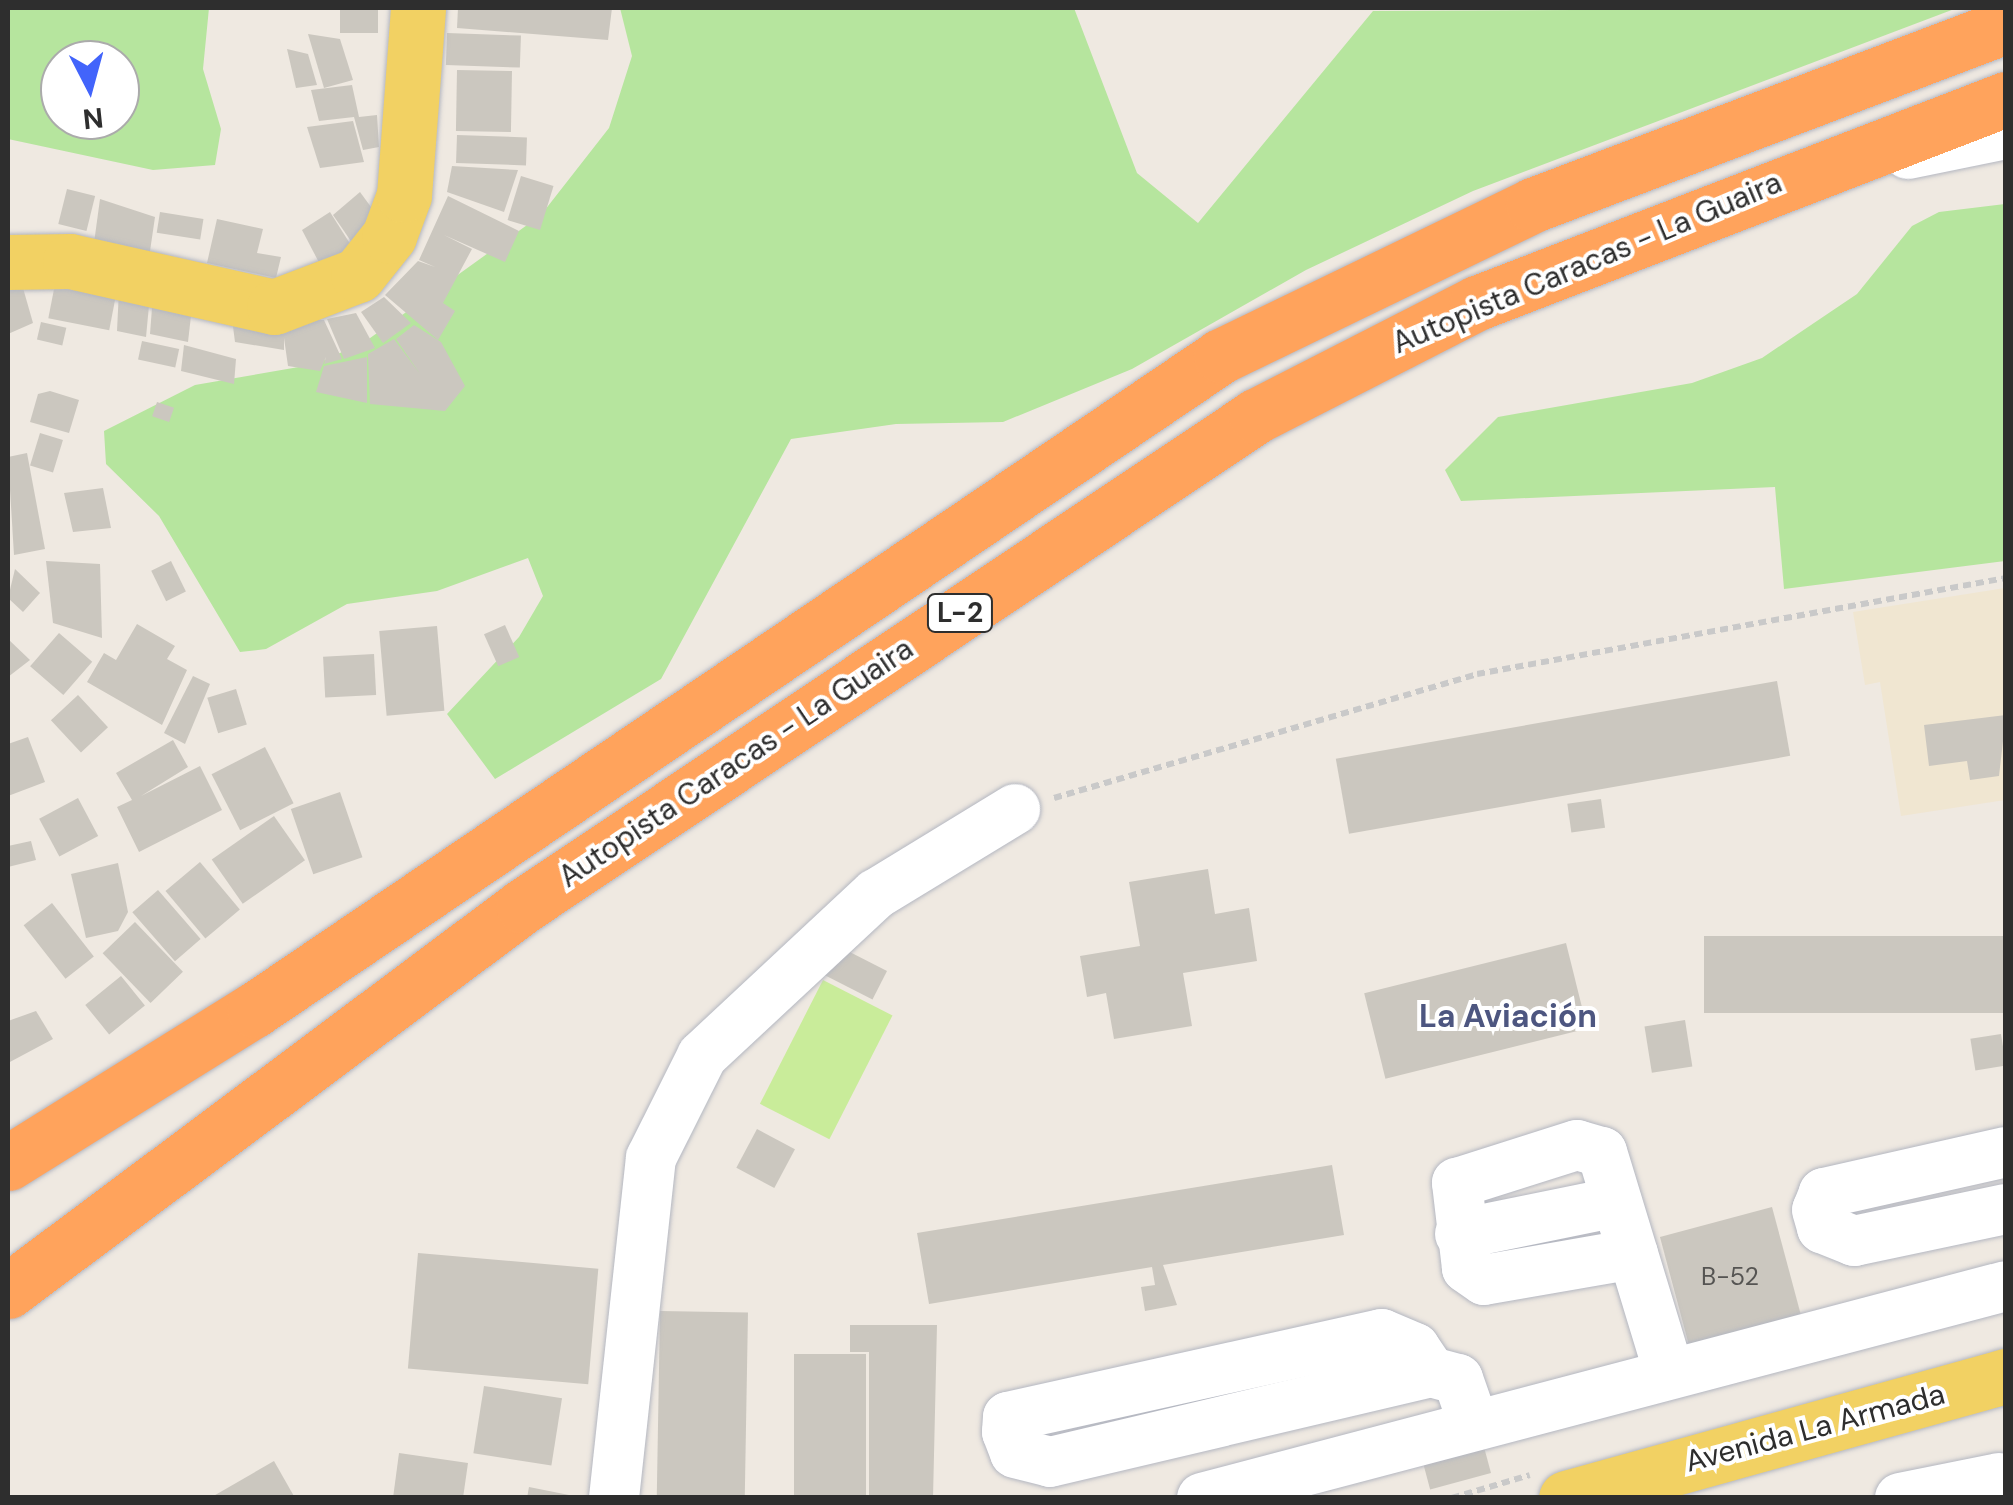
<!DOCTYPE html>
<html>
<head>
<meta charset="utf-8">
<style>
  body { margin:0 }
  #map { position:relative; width:2013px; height:1505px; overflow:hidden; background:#efe9e1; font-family:"DM Sans",sans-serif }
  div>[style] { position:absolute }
  .education>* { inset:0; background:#f0e6d1 }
  .green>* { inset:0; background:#b6e59e }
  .pitch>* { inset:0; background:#c9ec9a; transform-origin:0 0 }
  .building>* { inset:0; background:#cbc7bf; transform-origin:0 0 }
  .path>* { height:6px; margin-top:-3px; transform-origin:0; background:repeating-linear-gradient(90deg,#c9c9c9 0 8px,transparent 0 13px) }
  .roads { filter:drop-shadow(0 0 2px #b4b7c1) drop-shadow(0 0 2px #b4b7c1) }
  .minor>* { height:50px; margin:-25px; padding:0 25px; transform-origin:25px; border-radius:25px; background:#fff }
  .major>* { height:55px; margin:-27.5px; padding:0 27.5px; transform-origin:27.5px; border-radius:27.5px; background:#f2d163 }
  .highway>* { height:55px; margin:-27.5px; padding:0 27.5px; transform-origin:27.5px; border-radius:27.5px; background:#ffa35c }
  span { translate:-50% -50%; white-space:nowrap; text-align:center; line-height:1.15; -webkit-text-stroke:8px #fff; paint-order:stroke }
  .number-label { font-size:25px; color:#555452 }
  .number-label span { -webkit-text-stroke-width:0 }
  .shield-label span { padding:2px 8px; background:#fff; border:2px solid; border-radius:8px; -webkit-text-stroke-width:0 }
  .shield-label { font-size:28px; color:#2e2e2e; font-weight:700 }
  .street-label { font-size:30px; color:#2e2e2e }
  .neighbourhood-label { font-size:32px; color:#4d5680; font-weight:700 }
  .frame { position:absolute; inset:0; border:10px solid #2e2e2e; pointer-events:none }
  .north { position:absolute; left:40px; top:40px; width:100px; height:100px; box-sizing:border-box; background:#fff; border:2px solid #ababab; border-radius:50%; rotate:174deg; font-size:28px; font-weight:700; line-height:40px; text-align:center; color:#2e2e2e }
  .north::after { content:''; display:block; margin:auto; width:35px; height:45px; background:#4264fb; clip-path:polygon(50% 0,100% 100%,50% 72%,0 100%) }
</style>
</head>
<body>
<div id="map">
  <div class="education">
    <div style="clip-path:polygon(2005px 588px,2005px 800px,1901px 816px,1880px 682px,1865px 685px,1853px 612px)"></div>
  </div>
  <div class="green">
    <div style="clip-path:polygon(evenodd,8px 8px,209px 8px,203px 69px,221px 129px,215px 165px,153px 170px,8px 139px,8px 8px,60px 60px,120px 60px,120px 120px,60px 120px,60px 60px)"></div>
    <div style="clip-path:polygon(620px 8px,1074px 8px,1137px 173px,1198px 223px,1373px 11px,1957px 8px,1473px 191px,1306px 270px,1132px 369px,1003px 422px,896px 424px,791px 439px,661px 679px,495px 779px,447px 714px,519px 637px,543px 596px,528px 558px,437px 591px,347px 604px,266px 649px,240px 652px,159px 516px,106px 464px,104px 431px,195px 385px,316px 364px,366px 341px,541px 215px,609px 128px,632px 56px)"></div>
    <div style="clip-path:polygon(2005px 204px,2005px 561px,1784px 589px,1775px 487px,1461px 501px,1445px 470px,1498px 417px,1692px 383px,1762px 358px,1857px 294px,1912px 226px,1939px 212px)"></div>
  </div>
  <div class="pitch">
    <div style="left:823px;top:980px;width:78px;height:139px;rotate:27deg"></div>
  </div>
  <div class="building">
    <div style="left:340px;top:8px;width:38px;height:25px"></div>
    <div style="clip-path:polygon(458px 8px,612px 8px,608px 40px,457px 28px)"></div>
    <div style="left:447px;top:33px;width:74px;height:32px;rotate:2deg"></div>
    <div style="clip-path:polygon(308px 34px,340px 39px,353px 80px,324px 88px)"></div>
    <div style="clip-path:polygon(287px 49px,308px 54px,317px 85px,296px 88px)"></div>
    <div style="left:457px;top:70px;width:55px;height:61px;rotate:1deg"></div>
    <div style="clip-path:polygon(352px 85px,359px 117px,377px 115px,379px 147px,363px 150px,354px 117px,319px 121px,311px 90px)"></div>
    <div style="clip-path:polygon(353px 121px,364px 162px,320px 168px,307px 127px)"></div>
    <div style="left:457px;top:135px;width:70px;height:28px;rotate:2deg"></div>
    <div style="clip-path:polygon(452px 166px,518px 170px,504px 212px,447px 192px)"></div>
    <div style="left:521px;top:176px;width:34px;height:46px;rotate:17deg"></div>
    <div style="left:67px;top:189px;width:29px;height:36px;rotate:14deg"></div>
    <div style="clip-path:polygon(360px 192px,382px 222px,357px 250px,333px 215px)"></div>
    <div style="clip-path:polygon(448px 196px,519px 231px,505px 262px,444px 235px,472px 249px,443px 303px,455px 311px,438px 340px,385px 295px,418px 261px,435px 267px,419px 260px)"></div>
    <div style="clip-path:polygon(100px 199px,155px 217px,149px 258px,94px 243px)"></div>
    <div style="left:160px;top:212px;width:44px;height:21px;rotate:9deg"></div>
    <div style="clip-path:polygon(330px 212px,361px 261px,325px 274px,302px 230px)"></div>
    <div style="clip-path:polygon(217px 219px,263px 229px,257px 253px,281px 257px,276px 278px,207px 263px)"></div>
    <div style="clip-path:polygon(21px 281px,33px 323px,8px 334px,8px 287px)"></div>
    <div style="left:55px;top:284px;width:62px;height:35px;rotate:11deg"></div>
    <div style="clip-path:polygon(119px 290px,150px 295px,146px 337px,117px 331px)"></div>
    <div style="clip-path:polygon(153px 295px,192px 307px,188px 342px,150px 334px)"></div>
    <div style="clip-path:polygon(384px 297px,411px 323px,383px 343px,361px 312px)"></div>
    <div style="clip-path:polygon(356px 313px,375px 348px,344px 359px,327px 319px)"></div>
    <div style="clip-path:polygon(232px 319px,324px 320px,342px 359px,324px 364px,326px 357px,320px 371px,288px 366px,284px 338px,284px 350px,235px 342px)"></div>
    <div style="left:41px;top:322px;width:26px;height:18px;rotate:13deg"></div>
    <div style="clip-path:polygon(414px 325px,441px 342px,465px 386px,445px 411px,370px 404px,368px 354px,394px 339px,420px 374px,396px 339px)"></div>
    <div style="left:142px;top:341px;width:38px;height:19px;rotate:12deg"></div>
    <div style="clip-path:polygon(184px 345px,236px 359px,234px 384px,181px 371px)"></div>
    <div style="clip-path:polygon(367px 357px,367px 403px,316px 392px,324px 366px)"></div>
    <div style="clip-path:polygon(50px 391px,79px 400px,69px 433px,30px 422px,38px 394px)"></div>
    <div style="left:157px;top:402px;width:18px;height:15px;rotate:19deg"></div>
    <div style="left:40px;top:433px;width:24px;height:34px;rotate:17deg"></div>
    <div style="clip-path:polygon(27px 453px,45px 549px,14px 555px,8px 457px)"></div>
    <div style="clip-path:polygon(103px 488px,111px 528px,73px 532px,64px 493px)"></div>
    <div style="clip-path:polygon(46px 561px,100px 564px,102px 638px,53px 623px)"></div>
    <div style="left:171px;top:561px;width:34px;height:22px;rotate:64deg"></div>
    <div style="clip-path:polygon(15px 569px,40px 593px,23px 612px,8px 598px)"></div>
    <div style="clip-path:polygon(137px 624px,175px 646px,167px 659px,187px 670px,162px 725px,87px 682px,104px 653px,116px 660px)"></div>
    <div style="left:505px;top:625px;width:35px;height:23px;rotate:66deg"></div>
    <div style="left:437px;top:626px;width:85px;height:58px;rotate:85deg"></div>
    <div style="left:59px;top:633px;width:44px;height:44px;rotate:41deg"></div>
    <div style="clip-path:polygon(8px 639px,30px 660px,8px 677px)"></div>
    <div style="left:374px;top:654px;width:41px;height:51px;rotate:87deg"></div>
    <div style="clip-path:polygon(193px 676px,210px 684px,185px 744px,164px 733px)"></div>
    <div style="left:1777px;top:681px;width:76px;height:448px;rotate:80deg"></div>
    <div style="left:236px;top:689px;width:37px;height:30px;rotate:73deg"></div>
    <div style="left:78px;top:695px;width:44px;height:37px;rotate:47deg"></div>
    <div style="clip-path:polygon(2006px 715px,1999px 776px,1970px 780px,1967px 761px,1929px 766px,1924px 725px)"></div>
    <div style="clip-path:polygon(28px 737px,45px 782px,8px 796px,8px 744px)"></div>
    <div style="clip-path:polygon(173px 740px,188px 767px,141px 796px,200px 766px,222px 810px,139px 852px,117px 807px,132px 800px,116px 773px)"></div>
    <div style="left:265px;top:747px;width:63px;height:60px;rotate:63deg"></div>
    <div style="left:340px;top:792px;width:69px;height:52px;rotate:71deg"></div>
    <div style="left:78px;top:798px;width:43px;height:44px;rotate:62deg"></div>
    <div style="left:1601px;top:799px;width:29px;height:34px;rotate:82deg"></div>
    <div style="left:274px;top:816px;width:54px;height:76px;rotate:55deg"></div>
    <div style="clip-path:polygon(31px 841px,36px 860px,8px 867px,8px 846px)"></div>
    <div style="left:200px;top:862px;width:62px;height:45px;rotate:50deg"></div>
    <div style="clip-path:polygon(118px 863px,128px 912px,118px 931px,86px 938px,71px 874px)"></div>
    <div style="clip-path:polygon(1208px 869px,1215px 914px,1249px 908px,1257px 961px,1183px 973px,1192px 1026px,1114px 1039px,1106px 993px,1087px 997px,1080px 956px,1140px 946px,1129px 882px)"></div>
    <div style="left:158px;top:890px;width:65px;height:34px;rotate:49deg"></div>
    <div style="left:52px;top:903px;width:68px;height:36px;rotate:52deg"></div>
    <div style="left:135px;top:922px;width:69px;height:45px;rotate:46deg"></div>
    <div style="left:2006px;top:936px;width:77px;height:302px;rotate:90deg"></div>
    <div style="left:1566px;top:943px;width:88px;height:208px;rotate:76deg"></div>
    <div style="left:838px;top:946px;width:55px;height:32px;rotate:27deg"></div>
    <div style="left:121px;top:976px;width:38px;height:46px;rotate:51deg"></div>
    <div style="clip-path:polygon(36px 1011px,53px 1039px,8px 1063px,8px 1021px)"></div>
    <div style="left:1685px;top:1020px;width:47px;height:41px;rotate:81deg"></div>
    <div style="left:2001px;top:1034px;width:32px;height:31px;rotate:81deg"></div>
    <div style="left:757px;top:1129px;width:43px;height:44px;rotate:28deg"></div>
    <div style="clip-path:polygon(1332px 1165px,1344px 1235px,1163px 1265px,1177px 1305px,1145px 1311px,1141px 1287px,1155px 1285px,1152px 1267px,929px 1304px,917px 1233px)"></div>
    <div style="left:1772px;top:1207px;width:113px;height:116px;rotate:75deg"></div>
    <div style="left:418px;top:1253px;width:181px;height:116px;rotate:5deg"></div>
    <div style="left:660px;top:1311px;width:88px;height:187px;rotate:1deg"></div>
    <div style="clip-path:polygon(850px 1325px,937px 1325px,933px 1498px,869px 1498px,869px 1352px,850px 1352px)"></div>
    <div style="left:794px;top:1354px;width:72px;height:144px"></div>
    <div style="left:484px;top:1386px;width:79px;height:68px;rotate:9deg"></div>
    <div style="left:1484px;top:1447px;width:27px;height:63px;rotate:75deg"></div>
    <div style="clip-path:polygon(399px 1453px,468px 1463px,463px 1498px,393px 1498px)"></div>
    <div style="clip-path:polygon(274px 1461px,295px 1498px,210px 1498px)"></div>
    <div style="clip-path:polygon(529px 1487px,574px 1496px,574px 1498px,527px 1498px)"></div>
  </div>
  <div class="path">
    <div style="left:1054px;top:798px;width:441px;rotate:-16.3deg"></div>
    <div style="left:1477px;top:674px;width:538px;rotate:-10.29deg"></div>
    <div style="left:1452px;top:1498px;width:81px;rotate:-16.4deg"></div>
  </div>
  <div class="roads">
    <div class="minor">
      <div style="left:1908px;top:154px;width:100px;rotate:-11.5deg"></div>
      <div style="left:2006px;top:1152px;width:187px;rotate:167.3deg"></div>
      <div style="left:1824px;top:1193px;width:18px;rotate:112deg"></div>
      <div style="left:1817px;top:1210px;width:19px;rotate:74deg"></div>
      <div style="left:1822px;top:1228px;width:35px;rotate:22deg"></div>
      <div style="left:1854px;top:1241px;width:155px;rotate:-11.9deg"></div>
      <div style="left:1460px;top:1234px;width:160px;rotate:-11.5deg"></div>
      <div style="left:1633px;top:1254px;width:151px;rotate:170.1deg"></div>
      <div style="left:1484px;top:1280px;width:21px;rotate:-145deg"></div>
      <div style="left:1467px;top:1268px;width:86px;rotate:-96.7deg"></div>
      <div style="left:1457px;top:1183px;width:126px;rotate:-17.6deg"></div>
      <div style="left:1577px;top:1145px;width:26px;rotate:16deg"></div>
      <div style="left:1602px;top:1152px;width:230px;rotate:73.1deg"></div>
      <div style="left:1431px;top:1372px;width:29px;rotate:-124deg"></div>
      <div style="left:1415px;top:1348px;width:36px;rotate:-157deg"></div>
      <div style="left:1382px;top:1334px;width:383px;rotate:167.5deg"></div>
      <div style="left:1008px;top:1417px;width:15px;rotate:94deg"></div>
      <div style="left:1007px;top:1432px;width:22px;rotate:69deg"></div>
      <div style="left:1015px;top:1453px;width:36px;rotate:14deg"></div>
      <div style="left:1050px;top:1462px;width:391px;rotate:-13.3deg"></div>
      <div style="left:1431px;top:1372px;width:28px;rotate:15deg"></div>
      <div style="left:1458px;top:1379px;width:46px;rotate:70.8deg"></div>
      <div style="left:614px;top:1498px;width:342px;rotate:-83.8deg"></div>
      <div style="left:651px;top:1158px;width:114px;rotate:-63.4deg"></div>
      <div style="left:702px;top:1056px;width:238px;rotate:-43deg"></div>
      <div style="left:876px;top:894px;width:163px;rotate:-31.4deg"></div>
      <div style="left:1202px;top:1498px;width:831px;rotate:-14.77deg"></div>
      <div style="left:1900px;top:1498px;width:101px;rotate:-11.4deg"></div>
    </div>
    <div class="major">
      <div style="left:8px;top:262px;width:62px;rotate:-0.9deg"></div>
      <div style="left:70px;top:261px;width:209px;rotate:12.7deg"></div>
      <div style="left:274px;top:307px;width:90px;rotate:-20.9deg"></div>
      <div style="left:358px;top:275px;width:50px;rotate:-51.5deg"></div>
      <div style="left:389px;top:236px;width:44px;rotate:-69.9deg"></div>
      <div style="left:404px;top:195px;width:188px;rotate:-85.7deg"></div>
      <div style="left:1566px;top:1498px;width:457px;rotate:-15.5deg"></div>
    </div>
    <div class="highway">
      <div style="left:8px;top:1163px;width:290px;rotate:-31.9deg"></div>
      <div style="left:254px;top:1010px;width:1167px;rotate:-34.07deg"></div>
      <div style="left:1221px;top:356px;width:347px;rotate:-25.8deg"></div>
      <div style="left:1533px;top:205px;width:506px;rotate:-20.73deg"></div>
      <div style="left:8px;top:1291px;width:643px;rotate:-36.78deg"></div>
      <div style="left:523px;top:906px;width:882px;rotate:-33.76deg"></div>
      <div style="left:1256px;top:416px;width:248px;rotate:-27.1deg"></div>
      <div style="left:1477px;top:303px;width:567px;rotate:-21.09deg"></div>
    </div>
  </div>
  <div class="number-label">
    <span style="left:1730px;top:1277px">B-52</span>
  </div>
  <div class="shield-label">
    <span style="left:960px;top:613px">L-2</span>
  </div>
  <div class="street-label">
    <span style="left:1587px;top:263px;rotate:-23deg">Autopista Caracas - La Guaira</span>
    <span style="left:736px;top:763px;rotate:-34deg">Autopista Caracas - La Guaira</span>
    <span style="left:1815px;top:1428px;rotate:-15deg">Avenida La Armada</span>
  </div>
  <div class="neighbourhood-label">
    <span style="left:1508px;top:1016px">La Aviación</span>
  </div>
  <div class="frame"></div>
  <div class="north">N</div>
</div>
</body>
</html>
